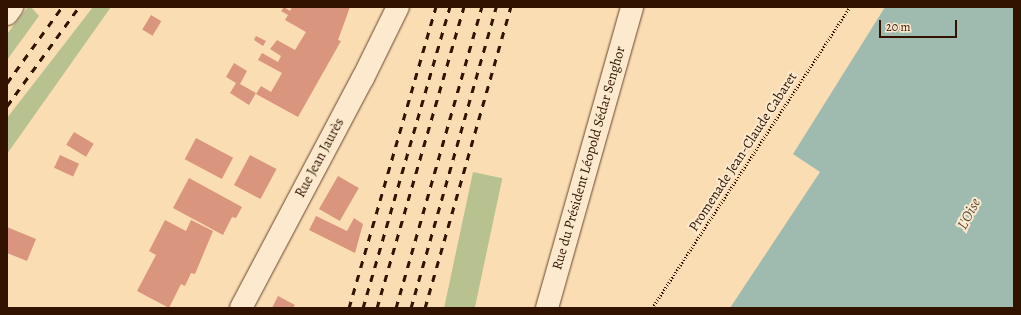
<!DOCTYPE html>
<html>
<head>
<meta charset="utf-8">
<style>
  body { margin:0 }
  #map { position:relative; width:1021px; height:315px; overflow:hidden; background:#fbddb3; font-family:Alegreya,serif }
  div>[style] { position:absolute }
  .green>* { inset:0; background:#b8c291; transform-origin:0 0 }
  .water>* { inset:0; background:#9fbbaf }
  .building>* { inset:0; background:#d9957e; transform-origin:0 0 }
  .path>* { height:2.5px; margin-top:-1.25px; transform-origin:0; background:repeating-linear-gradient(90deg,#311300 0 1px,transparent 0 3px) }
  .roads { filter:drop-shadow(0 0 1px #64462d) drop-shadow(0 0 1px #64462d) }
  .street>* { height:22px; margin:-11px; padding:0 11px; transform-origin:11px; border-radius:11px; background:#fce9ce }
  .secondary>* { height:22px; margin:-11px; padding:0 11px; transform-origin:11px; border-radius:11px; background:#fce9ce }
  .rail>* { height:3px; margin-top:-1.5px; transform-origin:0; background:repeating-linear-gradient(90deg,#311300 0 7px,transparent 0 14px) }
  span { translate:-50% -50%; white-space:nowrap; text-align:center; line-height:1.15; -webkit-text-stroke:4px #fce9ce; paint-order:stroke }
  .street-label { font-size:14px; color:#311300 }
  .water-label { font-size:15px; color:#584e3d; font-style:italic }
  .frame { position:absolute; inset:0; border:8px solid #311300; pointer-events:none }
  .scale { position:absolute; left:879px; top:20px; width:78px; height:18px; box-sizing:border-box; border:2px solid #311300; border-top:0; padding-left:5px; font-size:12px; line-height:14px; white-space:nowrap; color:#311300; -webkit-text-stroke:3px #fce9ce; paint-order:stroke }
</style>
</head>
<body>
<div id="map">
  <div class="green">
    <div style="clip-path:polygon(28px 7px,31px 7px,39px 16px,7px 60px,7px 34px)"></div>
    <div style="clip-path:polygon(93px 7px,111px 7px,7px 154px,7px 118px)"></div>
    <div style="left:473px;top:172px;width:30px;height:141px;rotate:12deg"></div>
  </div>
  <div class="water">
    <div style="clip-path:polygon(885px 7px,1014px 7px,1014px 308px,730px 308px,820px 172px,793px 154px)"></div>
  </div>
  <div class="building">
    <div style="clip-path:polygon(284px 7px,290px 11px,292px 7px,350px 7px,338px 40px,341px 41px,298px 117px,256px 94px,261px 86px,271px 92px,282px 73px,258px 60px,262px 53px,278px 62px,281px 56px,270px 49px,277px 40px,295px 50px,306px 32px,285px 20px,288px 15px,281px 11px)"></div>
    <div style="left:151px;top:15px;width:12px;height:17px;rotate:31deg"></div>
    <div style="clip-path:polygon(256px 36px,266px 41px,263px 46px,254px 40px)"></div>
    <div style="clip-path:polygon(234px 63px,247px 71px,240px 84px,256px 93px,249px 105px,230px 93px,236px 83px,226px 77px)"></div>
    <div style="left:74px;top:132px;width:23px;height:15px;rotate:31deg"></div>
    <div style="left:196px;top:138px;width:42px;height:24px;rotate:28deg"></div>
    <div style="left:60px;top:155px;width:21px;height:14px;rotate:25deg"></div>
    <div style="left:250px;top:155px;width:30px;height:34px;rotate:28deg"></div>
    <div style="left:338px;top:176px;width:24px;height:38px;rotate:30deg"></div>
    <div style="clip-path:polygon(189px 178px,242px 207px,236px 218px,232px 217px,223px 235px,173px 208px)"></div>
    <div style="clip-path:polygon(316px 216px,347px 231px,354px 218px,363px 224px,355px 253px,309px 230px)"></div>
    <div style="clip-path:polygon(165px 220px,186px 231px,191px 220px,213px 231px,195px 274px,191px 273px,185px 286px,181px 284px,169px 308px,137px 291px,156px 255px,149px 251px)"></div>
    <div style="clip-path:polygon(7px 227px,36px 239px,27px 261px,7px 253px)"></div>
    <div style="clip-path:polygon(278px 296px,295px 305px,293px 308px,272px 308px)"></div>
  </div>
  <div class="path">
    <div style="left:652px;top:308px;width:360px;rotate:-56.7deg"></div>
  </div>
  <div class="roads">
    <div class="street">
      <div style="left:7px;top:14px;width:9px;rotate:-54deg"></div>
      <div style="left:547px;top:308px;width:313px;rotate:-74.2deg"></div>
    </div>
    <div class="secondary">
      <div style="left:241px;top:308px;width:260px;rotate:-62.1deg"></div>
      <div style="left:363px;top:78px;width:79px;rotate:-63.8deg"></div>
    </div>
  </div>
  <div class="rail">
    <div style="left:7px;top:83px;width:94px;rotate:-54.1deg"></div>
    <div style="left:7px;top:106px;width:122px;rotate:-54deg"></div>
    <div style="left:349px;top:308px;width:313px;rotate:-73.9deg"></div>
    <div style="left:363px;top:308px;width:313px;rotate:-73.9deg"></div>
    <div style="left:377px;top:308px;width:313px;rotate:-73.9deg"></div>
    <div style="left:396px;top:308px;width:313px;rotate:-74.1deg"></div>
    <div style="left:411px;top:308px;width:313px;rotate:-74.2deg"></div>
    <div style="left:425px;top:308px;width:313px;rotate:-74.1deg"></div>
  </div>
  <div class="street-label">
    <span style="left:743px;top:152px;rotate:-57deg">Promenade Jean-Claude Cabaret</span>
    <span style="left:320px;top:158px;rotate:-62deg">Rue Jean Jaurès</span>
    <span style="left:589px;top:158px;rotate:-74deg">Rue du Président Léopold Sédar Senghor</span>
  </div>
  <div class="water-label">
    <span style="left:969px;top:214px;rotate:-62deg">L'Oise</span>
  </div>
  <div class="frame"></div>
  <div class="scale">20 m</div>
</div>
</body>
</html>
